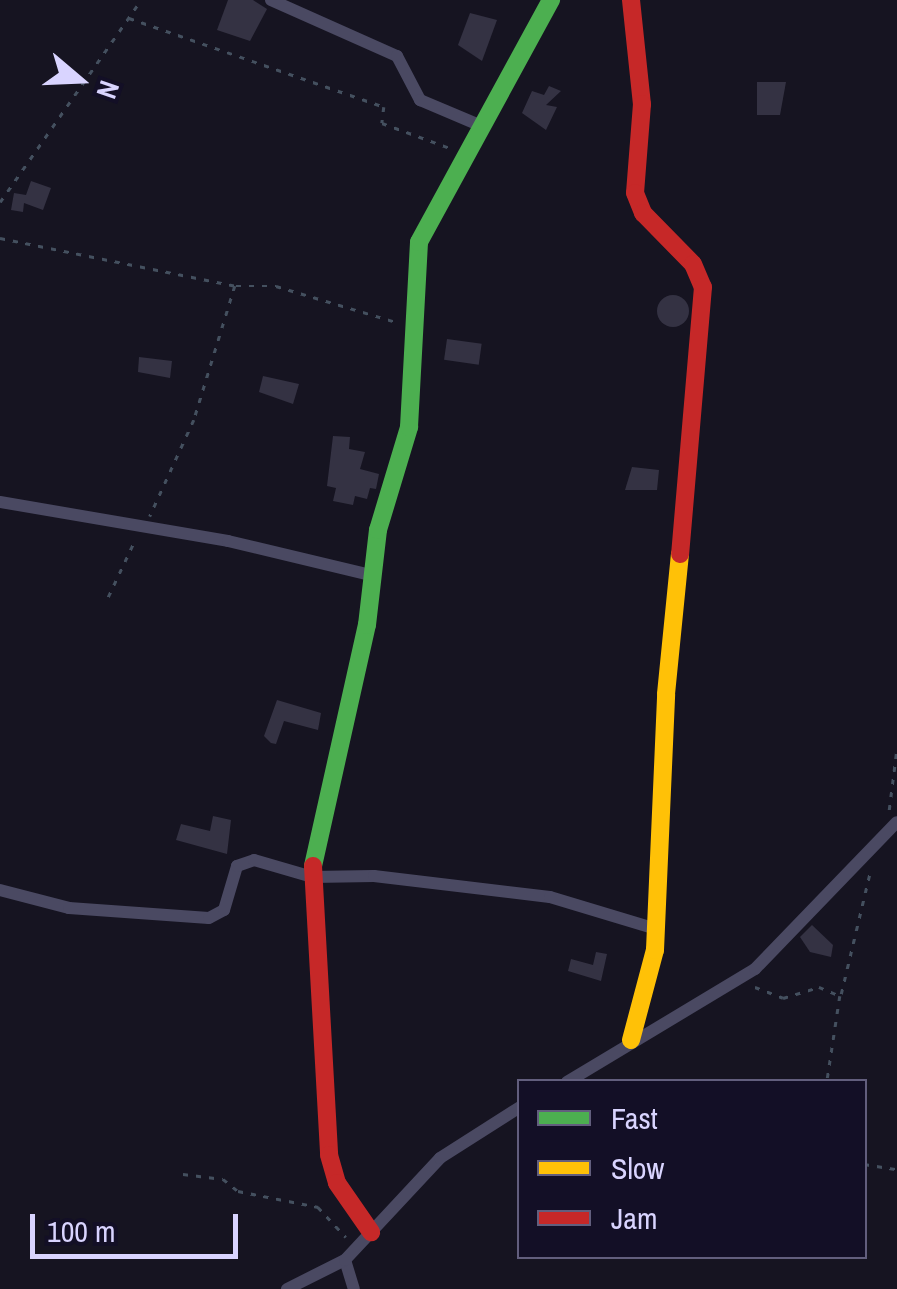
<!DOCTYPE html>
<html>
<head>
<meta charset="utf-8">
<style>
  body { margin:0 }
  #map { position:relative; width:897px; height:1289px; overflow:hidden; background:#161421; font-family:"Archivo Narrow",sans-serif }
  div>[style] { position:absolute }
  .building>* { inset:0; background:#343243; transform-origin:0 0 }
  .round { border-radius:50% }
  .path>* { height:2.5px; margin-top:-1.25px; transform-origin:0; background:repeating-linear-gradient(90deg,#44505f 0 5px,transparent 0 13px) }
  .street>* { height:12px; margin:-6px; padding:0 6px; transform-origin:6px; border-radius:6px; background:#4a4962 }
  .fast>* { height:18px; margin:-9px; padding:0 9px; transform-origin:9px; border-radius:9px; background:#4caf50 }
  .slow>* { height:18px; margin:-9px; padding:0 9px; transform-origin:9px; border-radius:9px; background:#ffc107 }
  .jam>* { height:18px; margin:-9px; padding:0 9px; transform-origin:9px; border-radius:9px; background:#c62828 }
  span { translate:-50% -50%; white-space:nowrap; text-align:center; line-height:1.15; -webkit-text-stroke:9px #130f26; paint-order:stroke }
  .legend { position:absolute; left:517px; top:1079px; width:350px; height:180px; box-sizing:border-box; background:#130f26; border:2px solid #625e7d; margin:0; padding:12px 18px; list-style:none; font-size:30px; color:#d9d4ff }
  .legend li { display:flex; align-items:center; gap:20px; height:50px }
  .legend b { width:50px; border:2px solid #625e7d }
  .north { position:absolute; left:30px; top:30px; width:100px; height:100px; -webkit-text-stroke:8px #130f26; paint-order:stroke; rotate:109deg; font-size:28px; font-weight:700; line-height:40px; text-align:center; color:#d9d4ff }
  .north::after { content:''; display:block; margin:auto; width:35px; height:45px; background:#d9d4ff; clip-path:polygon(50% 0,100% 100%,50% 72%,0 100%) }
  .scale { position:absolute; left:30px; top:1214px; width:208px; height:45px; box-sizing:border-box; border:5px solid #d9d4ff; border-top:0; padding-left:12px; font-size:30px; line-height:35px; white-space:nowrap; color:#d9d4ff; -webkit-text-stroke:8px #130f26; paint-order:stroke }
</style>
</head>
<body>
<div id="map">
  <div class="building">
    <div style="clip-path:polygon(228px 0,253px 0,267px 9px,250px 41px,217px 30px)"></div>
    <div style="clip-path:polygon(470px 13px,497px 20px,482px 61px,458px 45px)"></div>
    <div style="clip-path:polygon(757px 82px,786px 82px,780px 115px,757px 115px)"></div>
    <div style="clip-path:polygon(549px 86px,561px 91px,546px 105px,557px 107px,546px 130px,522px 113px,532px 91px,544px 95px)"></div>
    <div style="clip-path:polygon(31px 181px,51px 188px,43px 210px,24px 203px,23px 212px,11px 210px,14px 193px,26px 195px)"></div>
    <div class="round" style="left:657px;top:295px;width:32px;height:32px"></div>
    <div style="left:447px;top:339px;width:35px;height:21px;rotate:8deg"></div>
    <div style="clip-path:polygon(139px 357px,172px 361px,170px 378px,138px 372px)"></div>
    <div style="clip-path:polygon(263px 376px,299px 384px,293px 404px,259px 392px)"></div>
    <div style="clip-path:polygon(333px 436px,350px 437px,349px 449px,365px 452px,360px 469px,379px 474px,376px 489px,370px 488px,367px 499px,355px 496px,353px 505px,333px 501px,336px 488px,327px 486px)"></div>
    <div style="clip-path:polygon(632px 467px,659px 470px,657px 490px,625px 490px)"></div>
    <div style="clip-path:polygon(277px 700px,321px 713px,318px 730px,284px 721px,276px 744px,271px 743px,264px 736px)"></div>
    <div style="clip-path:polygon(213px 816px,231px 820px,227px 854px,176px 840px,181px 824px,210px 831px)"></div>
    <div style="clip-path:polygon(812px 925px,833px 945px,831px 957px,810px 952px,800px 937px)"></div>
    <div style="clip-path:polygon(596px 952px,607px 954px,601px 981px,568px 971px,571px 959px,593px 965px)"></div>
  </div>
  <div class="path">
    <div style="left:129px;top:18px;width:270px;rotate:19.2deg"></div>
    <div style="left:384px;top:107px;width:16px;rotate:97deg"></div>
    <div style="left:382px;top:123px;width:72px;rotate:20.2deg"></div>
    <div style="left:0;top:202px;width:246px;rotate:-55.1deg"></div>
    <div style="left:0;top:238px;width:240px;rotate:11.5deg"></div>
    <div style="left:235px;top:286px;width:140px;rotate:107deg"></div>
    <div style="left:194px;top:420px;width:106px;rotate:114.6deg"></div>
    <div style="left:236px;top:286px;width:40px"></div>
    <div style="left:276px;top:286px;width:125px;rotate:16.7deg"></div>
    <div style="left:108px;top:597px;width:63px;rotate:-64.7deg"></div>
    <div style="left:889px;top:810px;width:64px;rotate:-82.8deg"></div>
    <div style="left:755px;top:987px;width:30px;rotate:21deg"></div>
    <div style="left:783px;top:998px;width:38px;rotate:-17deg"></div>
    <div style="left:819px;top:987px;width:23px;rotate:23deg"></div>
    <div style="left:840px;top:996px;width:87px;rotate:98.6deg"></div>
    <div style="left:841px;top:994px;width:125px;rotate:-76.6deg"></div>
    <div style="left:864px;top:1164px;width:33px;rotate:9deg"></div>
    <div style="left:183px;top:1174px;width:40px;rotate:7.1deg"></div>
    <div style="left:223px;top:1179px;width:19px;rotate:39deg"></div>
    <div style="left:238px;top:1191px;width:82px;rotate:11.3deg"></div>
    <div style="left:318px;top:1207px;width:41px;rotate:47deg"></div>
  </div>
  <div class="street">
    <div style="left:271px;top:0;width:138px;rotate:24deg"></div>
    <div style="left:397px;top:56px;width:50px;rotate:62.4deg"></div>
    <div style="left:420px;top:100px;width:69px;rotate:22.9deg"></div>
    <div style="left:0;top:502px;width:231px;rotate:9.7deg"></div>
    <div style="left:228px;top:541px;width:147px;rotate:13.4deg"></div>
    <div style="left:0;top:890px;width:71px;rotate:14.6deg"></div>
    <div style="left:69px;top:908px;width:140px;rotate:4.1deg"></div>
    <div style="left:209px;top:918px;width:17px;rotate:-28deg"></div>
    <div style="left:224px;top:910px;width:46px;rotate:-73.5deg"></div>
    <div style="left:237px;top:866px;width:18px;rotate:-19deg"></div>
    <div style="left:254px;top:860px;width:60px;rotate:16.3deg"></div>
    <div style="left:312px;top:877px;width:62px;rotate:-0.9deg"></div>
    <div style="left:374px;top:876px;width:177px;rotate:6.8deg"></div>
    <div style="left:550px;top:897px;width:111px;rotate:16.8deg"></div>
    <div style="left:567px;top:1082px;width:219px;rotate:-31deg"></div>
    <div style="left:755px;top:969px;width:204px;rotate:-46deg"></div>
    <div style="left:345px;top:1260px;width:30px;rotate:73deg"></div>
    <div style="left:287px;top:1289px;width:65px;rotate:-26.6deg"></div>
    <div style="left:345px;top:1260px;width:139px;rotate:-47deg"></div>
    <div style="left:440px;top:1158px;width:95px;rotate:-32.5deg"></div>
  </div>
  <div class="fast">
    <div style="left:313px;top:866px;width:247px;rotate:-77.4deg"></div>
    <div style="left:367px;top:625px;width:96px;rotate:-83.4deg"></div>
    <div style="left:378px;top:530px;width:108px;rotate:-73.2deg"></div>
    <div style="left:409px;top:427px;width:185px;rotate:-86.9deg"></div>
    <div style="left:419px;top:242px;width:276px;rotate:-61.4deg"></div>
  </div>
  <div class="slow">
    <div style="left:631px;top:1040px;width:93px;rotate:-75.1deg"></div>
    <div style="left:655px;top:950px;width:256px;rotate:-87.5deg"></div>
    <div style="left:666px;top:694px;width:141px;rotate:-84.3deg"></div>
  </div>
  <div class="jam">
    <div style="left:631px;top:0;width:105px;rotate:84deg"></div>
    <div style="left:642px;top:104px;width:89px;rotate:94.5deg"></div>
    <div style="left:635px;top:193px;width:22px;rotate:68deg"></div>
    <div style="left:643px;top:213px;width:71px;rotate:45.6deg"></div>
    <div style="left:693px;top:264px;width:25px;rotate:67deg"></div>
    <div style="left:703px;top:287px;width:268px;rotate:94.9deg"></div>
    <div style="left:313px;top:866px;width:289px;rotate:86.8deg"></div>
    <div style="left:329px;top:1155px;width:29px;rotate:74deg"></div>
    <div style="left:337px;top:1183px;width:60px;rotate:55.2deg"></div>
  </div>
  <ul class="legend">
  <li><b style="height:12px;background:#4caf50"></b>Fast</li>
  <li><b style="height:12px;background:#ffc107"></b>Slow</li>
  <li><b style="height:12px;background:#c62828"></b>Jam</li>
  </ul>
  <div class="north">N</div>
  <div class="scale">100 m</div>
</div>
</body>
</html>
